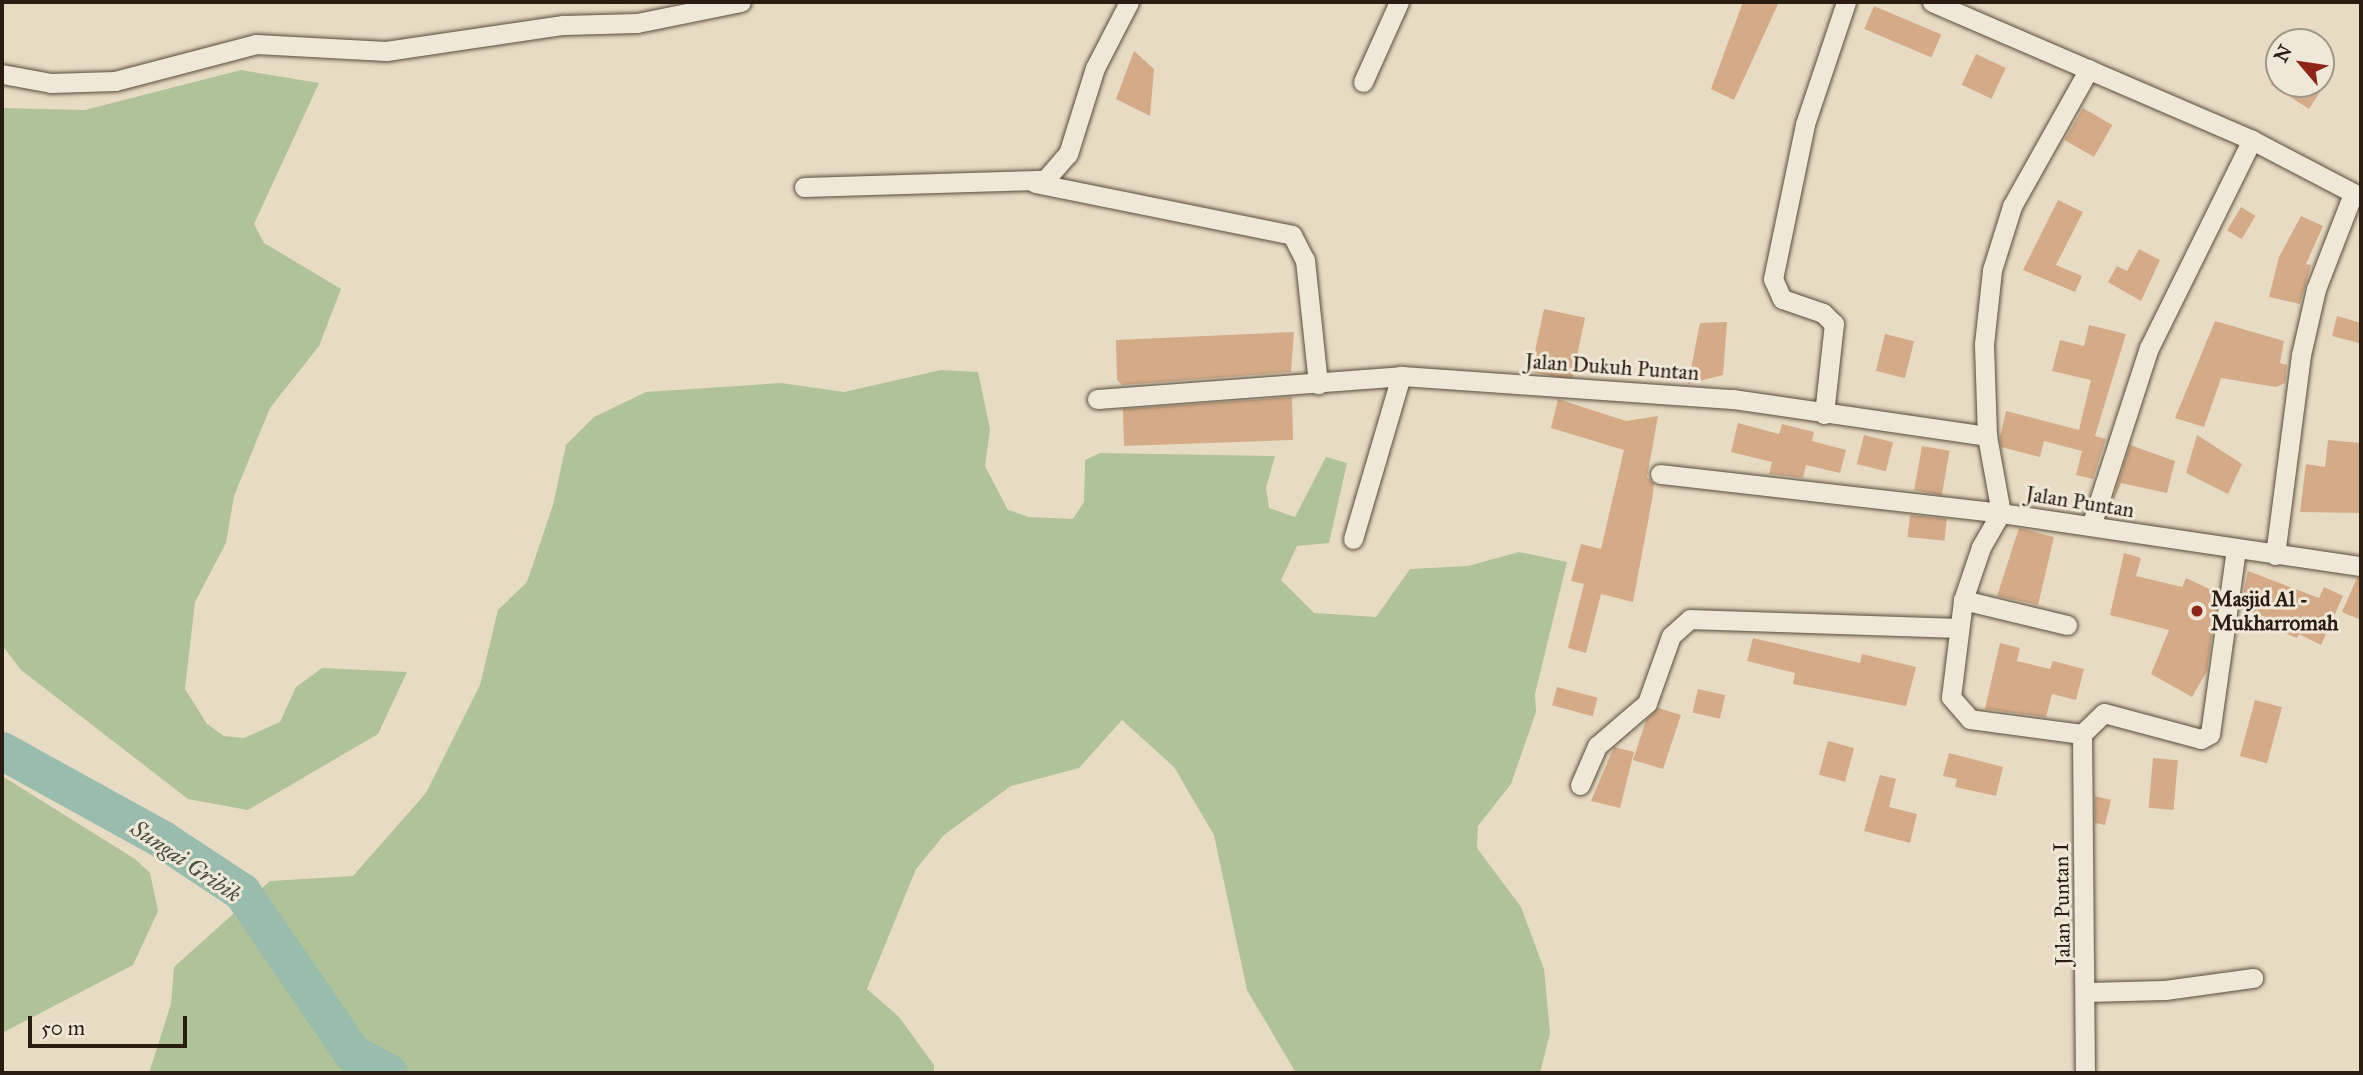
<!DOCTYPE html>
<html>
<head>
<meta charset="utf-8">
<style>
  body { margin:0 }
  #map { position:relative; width:2363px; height:1075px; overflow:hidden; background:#e7dcc3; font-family:"IM FELL Great Primer",serif }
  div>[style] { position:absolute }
  .green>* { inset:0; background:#afc298 }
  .river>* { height:38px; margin:-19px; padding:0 19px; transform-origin:19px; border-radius:19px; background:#98bcad }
  .building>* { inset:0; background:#d5aa87; transform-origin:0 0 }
  .roads { filter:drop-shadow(0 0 2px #584d3e) drop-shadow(0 0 2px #584d3e) }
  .street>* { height:19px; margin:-9.5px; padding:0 9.5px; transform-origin:9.5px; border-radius:9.5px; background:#efe8d8 }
  .dots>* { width:19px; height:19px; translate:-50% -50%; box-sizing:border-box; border:4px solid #efe8d8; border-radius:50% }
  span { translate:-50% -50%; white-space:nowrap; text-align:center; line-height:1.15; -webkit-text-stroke:6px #efe8d8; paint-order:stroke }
  .street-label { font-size:21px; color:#291d12 }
  .poi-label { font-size:21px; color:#291d12; font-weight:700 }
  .left { translate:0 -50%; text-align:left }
  .water-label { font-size:23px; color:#4a4d40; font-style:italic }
  .frame { position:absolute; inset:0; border:4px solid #291d12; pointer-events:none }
  .north { position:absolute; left:2265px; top:28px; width:70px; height:70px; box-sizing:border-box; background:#efe8d8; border:2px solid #a09789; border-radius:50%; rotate:299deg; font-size:19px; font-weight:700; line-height:28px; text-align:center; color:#291d12 }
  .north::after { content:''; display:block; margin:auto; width:24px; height:32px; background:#8f2418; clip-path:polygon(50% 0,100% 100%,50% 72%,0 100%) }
  .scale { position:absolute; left:28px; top:1016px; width:159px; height:32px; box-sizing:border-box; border:4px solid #291d12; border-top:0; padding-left:9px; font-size:21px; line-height:24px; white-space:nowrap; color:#291d12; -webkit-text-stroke:5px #efe8d8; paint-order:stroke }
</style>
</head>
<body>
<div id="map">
  <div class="green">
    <div style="clip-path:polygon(241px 70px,319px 83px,254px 224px,264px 243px,341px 289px,319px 346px,270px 408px,234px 496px,226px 543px,195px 602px,185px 689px,207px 724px,224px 736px,244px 738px,280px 722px,296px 687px,322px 668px,407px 672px,378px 734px,248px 810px,188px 799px,21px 670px,2px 645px,2px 108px,85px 110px)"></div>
    <div style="clip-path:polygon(941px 370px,978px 372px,990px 429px,985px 466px,1008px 510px,1029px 517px,1073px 519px,1084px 502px,1085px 460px,1100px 453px,1275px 456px,1266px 488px,1269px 508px,1295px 517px,1326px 457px,1347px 463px,1329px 543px,1297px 546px,1281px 580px,1314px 613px,1376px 617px,1410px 569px,1468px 566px,1519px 552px,1567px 562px,1535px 694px,1536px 712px,1511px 784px,1478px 826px,1477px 848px,1521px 907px,1544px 969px,1550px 1033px,1540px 1073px,1296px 1073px,1247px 990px,1214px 835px,1174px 767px,1122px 720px,1079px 768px,1011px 786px,944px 835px,916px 869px,867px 989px,899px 1017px,934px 1065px,934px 1073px,149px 1073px,171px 1004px,174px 967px,270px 881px,353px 876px,426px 793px,480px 685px,498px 610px,527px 582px,553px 505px,566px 445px,594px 417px,646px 392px,781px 383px,844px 392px)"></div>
    <div style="clip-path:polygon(2px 776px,135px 859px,150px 873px,158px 911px,133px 965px,2px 1033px)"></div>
  </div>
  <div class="river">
    <div style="left:2px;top:751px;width:184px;rotate:28.9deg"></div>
    <div style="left:163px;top:840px;width:95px;rotate:33.4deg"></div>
    <div style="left:242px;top:892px;width:196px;rotate:55.6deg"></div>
    <div style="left:353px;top:1054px;width:40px;rotate:28deg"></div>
  </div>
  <div class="building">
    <div style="clip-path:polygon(1743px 2px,1779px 2px,1734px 100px,1711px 89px)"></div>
    <div style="left:1874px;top:6px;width:73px;height:25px;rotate:23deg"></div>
    <div style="clip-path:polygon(1134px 51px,1154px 69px,1150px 116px,1116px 99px)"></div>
    <div style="left:1976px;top:54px;width:33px;height:34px;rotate:25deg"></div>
    <div style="clip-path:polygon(2270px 84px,2325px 84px,2309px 109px)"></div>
    <div style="left:2083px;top:108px;width:34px;height:37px;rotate:30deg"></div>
    <div style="clip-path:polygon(2058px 200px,2083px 212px,2056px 265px,2082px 276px,2075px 292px,2023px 270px)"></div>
    <div style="left:2241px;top:207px;width:17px;height:27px;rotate:31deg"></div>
    <div style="clip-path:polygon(2301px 216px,2323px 226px,2306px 264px,2311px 265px,2300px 304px,2269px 297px,2279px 257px)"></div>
    <div style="clip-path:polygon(2139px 249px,2160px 260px,2141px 301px,2108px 282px,2117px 266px,2127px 271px)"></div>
    <div style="left:1544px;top:309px;width:42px;height:64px;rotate:12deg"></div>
    <div style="clip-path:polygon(2337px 316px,2361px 323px,2359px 343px,2332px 336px)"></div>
    <div style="clip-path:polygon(2215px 321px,2284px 341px,2280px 363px,2287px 365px,2285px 383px,2276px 387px,2221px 378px,2204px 427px,2175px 418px)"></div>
    <div style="clip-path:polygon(1727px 322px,1723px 375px,1688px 384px,1700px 323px)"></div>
    <div style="clip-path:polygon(2089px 325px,2126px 334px,2095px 436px,2106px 439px,2093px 479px,2076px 475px,2082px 451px,2044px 441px,2040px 457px,2001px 447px,2000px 437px,2006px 411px,2079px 430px,2091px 380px,2052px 371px,2060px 340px,2084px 346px)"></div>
    <div style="clip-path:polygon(1294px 332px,1291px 372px,1122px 385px,1117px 380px,1116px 340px)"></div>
    <div style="left:1885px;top:334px;width:30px;height:38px;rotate:14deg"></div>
    <div style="clip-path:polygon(1292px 397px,1293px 440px,1124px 446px,1123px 409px)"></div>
    <div style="clip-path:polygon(1558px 399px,1626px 421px,1658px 416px,1647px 477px,1654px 484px,1652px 500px,1633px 602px,1601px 594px,1586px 653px,1568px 648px,1584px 584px,1571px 581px,1581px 544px,1601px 549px,1624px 450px,1551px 428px)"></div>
    <div style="clip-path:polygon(1738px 423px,1779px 434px,1782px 424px,1814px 432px,1812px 441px,1846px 450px,1840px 473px,1806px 465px,1803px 478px,1769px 474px,1772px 462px,1731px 452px)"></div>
    <div style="left:1864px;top:435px;width:30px;height:30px;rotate:14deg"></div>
    <div style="clip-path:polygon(2197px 435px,2242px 464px,2228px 494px,2186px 473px)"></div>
    <div style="clip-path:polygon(2328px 440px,2361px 443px,2361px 513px,2300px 512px,2306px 464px,2325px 467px)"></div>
    <div style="clip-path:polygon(2130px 445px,2175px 461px,2167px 493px,2121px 483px,2110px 508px)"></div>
    <div style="left:1922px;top:446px;width:28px;height:45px;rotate:10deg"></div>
    <div style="left:1910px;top:515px;width:37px;height:22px;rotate:6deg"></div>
    <div style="clip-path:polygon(2019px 528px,2054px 537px,2038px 605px,1997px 596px)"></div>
    <div style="clip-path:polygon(2124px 553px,2141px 558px,2136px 576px,2182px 587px,2186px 578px,2218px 593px,2207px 671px,2192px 697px,2151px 674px,2169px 630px,2110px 615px)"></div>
    <div style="clip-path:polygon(2248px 571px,2319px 598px,2324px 587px,2343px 596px,2321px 645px,2299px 634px,2297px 638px,2267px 625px,2270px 618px,2240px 609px)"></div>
    <div style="clip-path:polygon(2357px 578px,2361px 578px,2361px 620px,2342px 612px)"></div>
    <div style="clip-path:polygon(1753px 638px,1860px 663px,1862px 654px,1916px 667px,1906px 706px,1793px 684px,1795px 673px,1747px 661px)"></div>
    <div style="clip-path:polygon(2000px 643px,2020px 648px,2017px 661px,2050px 669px,2053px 661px,2084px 669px,2076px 700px,2052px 694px,2046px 717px,1985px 709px)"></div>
    <div style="left:1557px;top:687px;width:42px;height:19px;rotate:15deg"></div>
    <div style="left:1698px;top:689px;width:28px;height:24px;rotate:13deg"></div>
    <div style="left:2255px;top:700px;width:28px;height:58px;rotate:15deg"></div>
    <div style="clip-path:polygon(1658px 708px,1681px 715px,1663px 769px,1633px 760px,1646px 720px)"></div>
    <div style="left:1828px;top:741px;width:27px;height:35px;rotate:15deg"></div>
    <div style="clip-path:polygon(1614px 747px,1634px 752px,1620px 808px,1591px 801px)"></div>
    <div style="clip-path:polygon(1949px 753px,2003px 767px,1996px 796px,1955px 787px,1957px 779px,1943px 776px)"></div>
    <div style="left:2153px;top:758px;width:25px;height:50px;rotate:5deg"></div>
    <div style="clip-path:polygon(1880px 775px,1896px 779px,1889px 807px,1917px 814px,1910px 843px,1864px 831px)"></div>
    <div style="clip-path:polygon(2095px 796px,2111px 800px,2105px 825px,2095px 823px)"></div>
  </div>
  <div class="roads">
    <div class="street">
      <div style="left:1932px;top:2px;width:348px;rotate:23.3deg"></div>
      <div style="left:2252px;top:140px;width:123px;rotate:27.6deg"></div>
      <div style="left:2px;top:74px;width:50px;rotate:10.4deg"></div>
      <div style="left:51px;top:83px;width:64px;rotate:-1.8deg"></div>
      <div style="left:115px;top:81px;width:146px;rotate:-14.7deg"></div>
      <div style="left:256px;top:44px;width:130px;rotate:3.1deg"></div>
      <div style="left:386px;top:51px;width:179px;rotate:-8.4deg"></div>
      <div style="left:563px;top:25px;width:74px;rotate:-1.5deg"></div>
      <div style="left:637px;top:23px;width:106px;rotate:-11.4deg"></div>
      <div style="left:1363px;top:82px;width:88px;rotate:-65.8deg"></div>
      <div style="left:1035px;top:183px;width:262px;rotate:11.4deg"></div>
      <div style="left:1292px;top:235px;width:28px;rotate:63deg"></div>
      <div style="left:1305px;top:260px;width:125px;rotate:84deg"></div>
      <div style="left:804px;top:187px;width:241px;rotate:-1.7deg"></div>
      <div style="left:1045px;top:180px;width:35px;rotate:-49deg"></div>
      <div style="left:1068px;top:154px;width:90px;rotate:-72.6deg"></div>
      <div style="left:1095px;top:68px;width:74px;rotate:-62.7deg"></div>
      <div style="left:1097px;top:399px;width:305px;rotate:-4.3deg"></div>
      <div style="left:1824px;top:414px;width:91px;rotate:-83.7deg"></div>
      <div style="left:1834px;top:324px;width:16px;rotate:-135deg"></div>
      <div style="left:1823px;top:313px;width:43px;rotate:-161.1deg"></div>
      <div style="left:1782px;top:299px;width:22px;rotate:-114deg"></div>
      <div style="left:1773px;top:279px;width:158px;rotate:-78.3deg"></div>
      <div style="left:1805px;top:124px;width:129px;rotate:-71.4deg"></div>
      <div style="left:1660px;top:474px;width:343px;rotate:6.5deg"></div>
      <div style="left:2001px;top:513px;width:78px;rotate:-100.3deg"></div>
      <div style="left:1987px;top:436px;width:92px;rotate:-91.9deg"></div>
      <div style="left:1984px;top:344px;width:74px;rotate:-83.8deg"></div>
      <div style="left:1992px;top:270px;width:67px;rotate:-72.6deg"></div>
      <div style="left:2012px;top:206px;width:157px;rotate:-60.7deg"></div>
      <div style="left:2091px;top:526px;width:187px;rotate:-72deg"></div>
      <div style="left:2149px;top:348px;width:232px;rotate:-63.7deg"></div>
      <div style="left:1353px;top:539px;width:170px;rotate:-73.6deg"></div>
      <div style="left:1401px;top:376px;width:333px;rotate:4deg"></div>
      <div style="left:1733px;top:399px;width:257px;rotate:8.3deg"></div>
      <div style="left:2275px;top:555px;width:202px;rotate:-82.6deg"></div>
      <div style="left:2301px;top:355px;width:68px;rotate:-77.2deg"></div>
      <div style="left:2316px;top:289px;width:100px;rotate:-68.8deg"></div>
      <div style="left:1963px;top:600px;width:107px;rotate:13.5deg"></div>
      <div style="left:2082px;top:734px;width:113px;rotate:-172.4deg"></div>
      <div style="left:1970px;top:719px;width:29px;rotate:-131deg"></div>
      <div style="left:1951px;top:697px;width:98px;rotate:-82.9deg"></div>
      <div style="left:1963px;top:600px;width:56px;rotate:-71.2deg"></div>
      <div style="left:1981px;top:547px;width:39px;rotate:-60deg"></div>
      <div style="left:2001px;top:513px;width:364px;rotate:8.4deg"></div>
      <div style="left:2082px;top:734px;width:339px;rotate:89.5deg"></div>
      <div style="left:2082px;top:734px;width:30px;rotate:-44deg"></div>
      <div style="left:2104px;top:713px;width:100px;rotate:15deg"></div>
      <div style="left:2201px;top:739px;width:10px;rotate:-29deg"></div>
      <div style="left:2210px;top:734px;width:186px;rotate:-82deg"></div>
      <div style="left:1580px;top:785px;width:43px;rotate:-66.4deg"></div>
      <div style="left:1597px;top:746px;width:66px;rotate:-40.7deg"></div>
      <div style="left:1647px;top:703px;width:71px;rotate:-70.3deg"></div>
      <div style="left:1671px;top:636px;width:25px;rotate:-42deg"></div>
      <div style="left:1690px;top:619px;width:268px;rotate:1.9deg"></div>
      <div style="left:2086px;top:992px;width:79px;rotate:-1.5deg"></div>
      <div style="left:2165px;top:990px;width:89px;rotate:-7.8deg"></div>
    </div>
  </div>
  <div class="dots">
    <div style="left:2197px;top:611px;background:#8f2418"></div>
  </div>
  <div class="street-label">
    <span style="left:1612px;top:367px;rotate:4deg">Jalan Dukuh Puntan</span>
    <span style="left:2080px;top:502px;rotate:9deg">Jalan Puntan</span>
    <span style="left:2062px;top:904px;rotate:-91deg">Jalan Puntan I</span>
  </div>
  <div class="poi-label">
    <span class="left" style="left:2211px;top:611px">Masjid Al -<br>Mukharromah</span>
  </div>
  <div class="water-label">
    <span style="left:186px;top:861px;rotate:34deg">Sungai Gribik</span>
  </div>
  <div class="frame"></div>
  <div class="north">N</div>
  <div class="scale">50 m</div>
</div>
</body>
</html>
